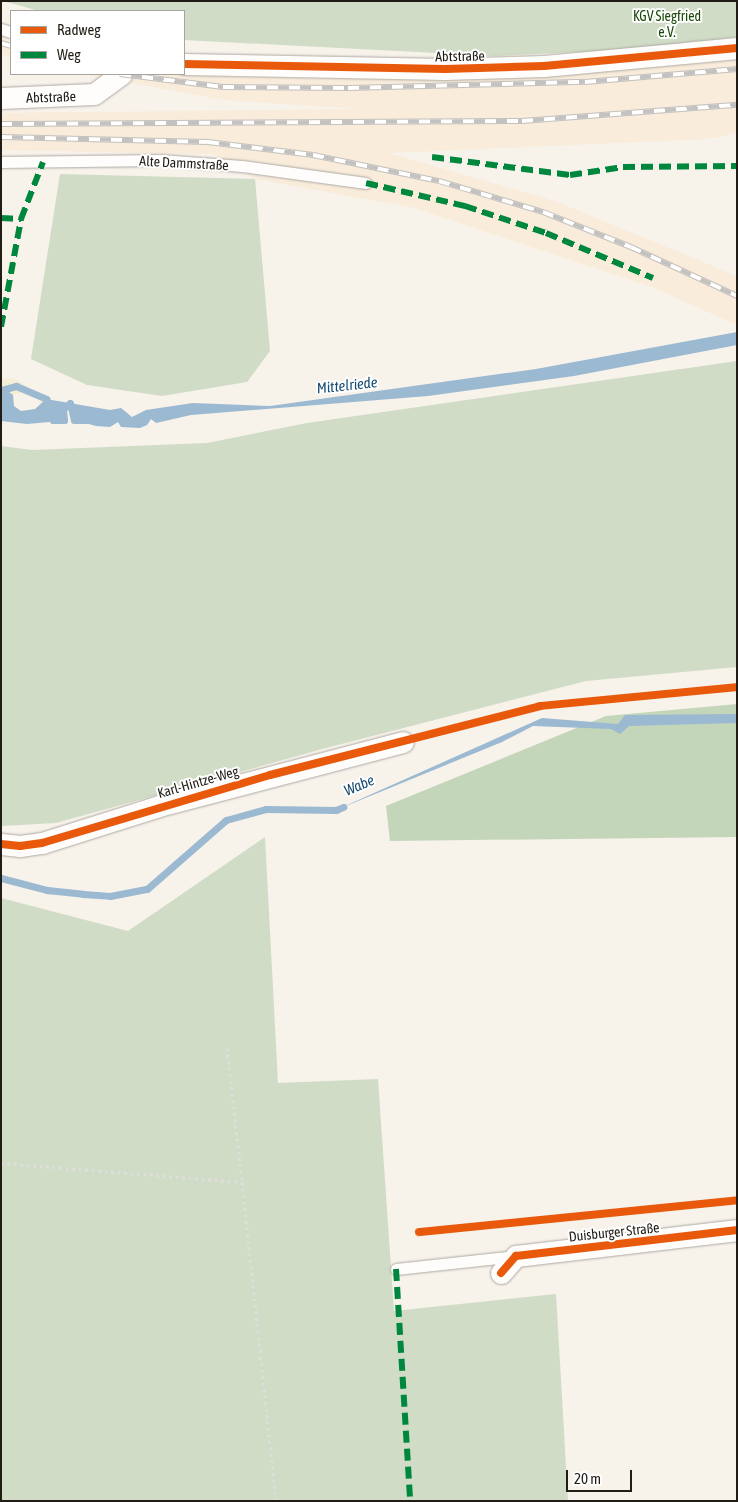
<!DOCTYPE html>
<html>
<head>
<meta charset="utf-8">
<style>
  body { margin:0 }
  #map { position:relative; width:738px; height:1502px; overflow:hidden; background:#f7f2ea; font-family:"Asap Condensed",sans-serif }
  div>[style] { position:absolute }
  .built>* { inset:0; background:#f9ecdb }
  .green>* { inset:0; background:#d0dcc6 }
  .forest>* { inset:0; background:#c4d6ba }
  .sand>* { inset:0; background:#f5eed6 }
  .water>* { inset:0; background:#9bb9d1 }
  .stream>* { height:7px; margin:-3.5px; padding:0 3.5px; transform-origin:3.5px; border-radius:3.5px; background:#9bb9d1 }
  .path>* { height:3px; margin-top:-1.5px; transform-origin:0; background:repeating-linear-gradient(90deg,#dfdedc 0 2.5px,transparent 0 6.5px) }
  .roads { filter:drop-shadow(0 0 1px #ada9a2) drop-shadow(0 0 1px #ada9a2) }
  .lane>* { height:11px; margin:-5.5px; padding:0 5.5px; transform-origin:5.5px; border-radius:5.5px; background:#fefdfc }
  .street>* { height:21px; margin:-10.5px; padding:0 10.5px; transform-origin:10.5px; border-radius:10.5px; background:#fefdfc }
  .rail>* { height:5.5px; margin-top:-2.75px; transform-origin:0; background:repeating-linear-gradient(90deg,#fff 0 11px,#c3c2c0 0 22px); box-sizing:border-box; border-block:1px solid #c3c2c0 }
  .quiet>* { height:6px; margin-top:-3px; transform-origin:0; background:repeating-linear-gradient(90deg,#00873e 0 12px,transparent 0 18px) }
  .cycleway>* { height:8px; margin:-4px; padding:0 4px; transform-origin:4px; border-radius:4px; background:#e8590c }
  span { translate:-50% -50%; white-space:nowrap; text-align:center; line-height:1.15; -webkit-text-stroke:4px #fff; paint-order:stroke }
  .park-label { font-size:14px; color:#184808 }
  .street-label { font-size:14px; color:#211d16 }
  .water-label { font-size:15px; color:#164c71; font-style:italic }
  .frame { position:absolute; inset:0; border:2px solid #211d16; pointer-events:none }
  .legend { position:absolute; left:10px; top:10px; width:175px; height:65px; box-sizing:border-box; background:#fff; border:1px solid #a6a5a2; margin:0; padding:6px 9px; list-style:none; font-size:15px; color:#211d16 }
  .legend li { display:flex; align-items:center; gap:10px; height:25px }
  .legend b { width:25px; border:1px solid #a6a5a2 }
  .scale { position:absolute; left:566px; top:1470px; width:66px; height:22px; box-sizing:border-box; border:2px solid #211d16; border-top:0; padding-left:6px; font-size:15px; line-height:18px; white-space:nowrap; color:#211d16; -webkit-text-stroke:4px #fff; paint-order:stroke }
</style>
</head>
<body>
<div id="map">
  <div class="built">
    <div style="clip-path:polygon(1px 36px,11px 40px,11px 57px,1px 54px)"></div>
    <div style="clip-path:polygon(737px 60px,737px 133px,709px 139px,389px 153px,555px 201px,737px 276px,737px 325px,652px 287px,415px 208px,255px 179px,213px 154px,1px 150px,1px 113px,361px 109px,224px 100px,81px 74px,184px 74px,184px 71px,308px 79px,492px 75px)"></div>
  </div>
  <div class="green">
    <div style="clip-path:polygon(3px 1px,737px 1px,737px 37px,644px 49px,494px 56px,184px 40px,184px 11px,39px 11px)"></div>
    <div style="clip-path:polygon(60px 174px,255px 179px,270px 351px,247px 382px,162px 396px,87px 385px,31px 359px)"></div>
    <div style="clip-path:polygon(737px 361px,737px 667px,586px 681px,326px 748px,56px 823px,1px 826px,1px 446px,32px 450px,207px 443px,307px 423px)"></div>
    <div style="clip-path:polygon(265px 837px,278px 1083px,378px 1079px,394px 1311px,556px 1294px,568px 1501px,1px 1501px,1px 898px,128px 931px)"></div>
  </div>
  <div class="forest">
    <div style="clip-path:polygon(737px 704px,737px 837px,390px 841px,386px 806px,606px 716px)"></div>
  </div>
  <div class="sand">
    <div style="clip-path:polygon(14px 378px,46px 399px,40px 404px,38px 399px,21px 393px,13px 395px,1px 386px,1px 379px)"></div>
  </div>
  <div class="water">
    <div style="clip-path:polygon(737px 332px,737px 345px,574px 376px,428px 396px,191px 415px,156px 423px,151px 419px,147px 425px,140px 428px,121px 427px,118px 422px,110px 427px,96px 426px,74px 420px,70px 403px,64px 409px,65px 417px,61px 421px,27px 424px,1px 421px,1px 386px,13px 395px,14px 406px,21px 411px,35px 409px,46px 399px,110px 410px,121px 408px,132px 417px,146px 410px,193px 403px,270px 406px,536px 369px)"></div>
    <div style="clip-path:polygon(737px 714px,737px 723px,629px 726px,620px 734px,611px 729px,533px 726px,502px 742px,336px 810px,542px 718px,618px 724px,625px 715px)"></div>
  </div>
  <div class="stream">
    <div style="left:1px;top:390px;width:16px;rotate:-15deg"></div>
    <div style="left:16px;top:386px;width:33px;rotate:23deg"></div>
    <div style="left:46px;top:399px;width:22px;rotate:72deg"></div>
    <div style="left:53px;top:420px;width:11px"></div>
    <div style="left:64px;top:420px;width:11px;rotate:-95deg"></div>
    <div style="left:63px;top:409px;width:9px;rotate:-41deg"></div>
    <div style="left:70px;top:403px;width:17px;rotate:77deg"></div>
    <div style="left:74px;top:420px;width:16px"></div>
    <div style="left:1px;top:878px;width:48px;rotate:14.6deg"></div>
    <div style="left:47px;top:890px;width:36px;rotate:6deg"></div>
    <div style="left:83px;top:894px;width:27px;rotate:4deg"></div>
    <div style="left:110px;top:896px;width:38px;rotate:-11deg"></div>
    <div style="left:147px;top:889px;width:105px;rotate:-41.1deg"></div>
    <div style="left:226px;top:820px;width:41px;rotate:-15.4deg"></div>
    <div style="left:266px;top:809px;width:70px;rotate:0.8deg"></div>
    <div style="left:336px;top:810px;width:8px;rotate:-23deg"></div>
  </div>
  <div class="path">
    <div style="left:227px;top:1048px;width:135px;rotate:83.6deg"></div>
    <div style="left:1px;top:1163px;width:242px;rotate:4.5deg"></div>
    <div style="left:242px;top:1182px;width:321px;rotate:83.9deg"></div>
  </div>
  <div class="roads">
    <div class="lane">
      <div style="left:1px;top:29px;width:10px;rotate:17deg"></div>
      <div style="left:1px;top:162px;width:159px;rotate:-0.7deg"></div>
      <div style="left:160px;top:160px;width:82px;rotate:4.2deg"></div>
      <div style="left:242px;top:166px;width:125px;rotate:7.8deg"></div>
      <div style="left:396px;top:1269px;width:121px;rotate:-6.2deg"></div>
    </div>
    <div class="street">
      <div style="left:184px;top:64px;width:261px;rotate:1.1deg"></div>
      <div style="left:445px;top:69px;width:99px;rotate:-1.7deg"></div>
      <div style="left:544px;top:66px;width:194px;rotate:-5.3deg"></div>
      <div style="left:1px;top:98px;width:93px;rotate:-2.5deg"></div>
      <div style="left:94px;top:94px;width:34px;rotate:-36deg"></div>
      <div style="left:1px;top:844px;width:19px;rotate:6deg"></div>
      <div style="left:20px;top:846px;width:22px;rotate:-8deg"></div>
      <div style="left:42px;top:843px;width:123px;rotate:-17.5deg"></div>
      <div style="left:159px;top:806px;width:252px;rotate:-14.7deg"></div>
      <div style="left:501px;top:1273px;width:23px;rotate:-49deg"></div>
      <div style="left:516px;top:1256px;width:223px;rotate:-6.7deg"></div>
    </div>
  </div>
  <div class="rail">
    <div style="left:1px;top:43px;width:10px;rotate:17deg"></div>
    <div style="left:120px;top:74px;width:104px;rotate:7.2deg"></div>
    <div style="left:223px;top:87px;width:125px;rotate:0.5deg"></div>
    <div style="left:348px;top:88px;width:237px;rotate:-1.5deg"></div>
    <div style="left:585px;top:82px;width:153px;rotate:-4.9deg"></div>
    <div style="left:1px;top:124px;width:521px;rotate:-0.33deg"></div>
    <div style="left:522px;top:121px;width:216px;rotate:-4.3deg"></div>
    <div style="left:1px;top:137px;width:207px;rotate:1.4deg"></div>
    <div style="left:208px;top:142px;width:106px;rotate:7.1deg"></div>
    <div style="left:313px;top:155px;width:129px;rotate:11.7deg"></div>
    <div style="left:439px;top:181px;width:109px;rotate:16.6deg"></div>
    <div style="left:543px;top:212px;width:95px;rotate:21.7deg"></div>
    <div style="left:631px;top:247px;width:117px;rotate:24.8deg"></div>
  </div>
  <div class="quiet">
    <div style="left:432px;top:157px;width:139px;rotate:7.4deg"></div>
    <div style="left:570px;top:175px;width:54px;rotate:-8.6deg"></div>
    <div style="left:623px;top:167px;width:114px;rotate:-0.5deg"></div>
    <div style="left:366px;top:183px;width:102px;rotate:13.1deg"></div>
    <div style="left:465px;top:206px;width:85px;rotate:18.4deg"></div>
    <div style="left:546px;top:233px;width:116px;rotate:22.8deg"></div>
    <div style="left:1px;top:218px;width:20px;rotate:3deg"></div>
    <div style="left:1px;top:327px;width:110px;rotate:-79.5deg"></div>
    <div style="left:21px;top:219px;width:61px;rotate:-68.9deg"></div>
    <div style="left:396px;top:1269px;width:232px;rotate:86.5deg"></div>
  </div>
  <div class="cycleway">
    <div style="left:184px;top:64px;width:261px;rotate:1.1deg"></div>
    <div style="left:445px;top:69px;width:99px;rotate:-1.7deg"></div>
    <div style="left:544px;top:66px;width:194px;rotate:-5.3deg"></div>
    <div style="left:1px;top:844px;width:19px;rotate:6deg"></div>
    <div style="left:20px;top:846px;width:22px;rotate:-8deg"></div>
    <div style="left:42px;top:843px;width:238px;rotate:-16.6deg"></div>
    <div style="left:270px;top:775px;width:279px;rotate:-14.3deg"></div>
    <div style="left:540px;top:706px;width:198px;rotate:-5.5deg"></div>
    <div style="left:419px;top:1232px;width:320px;rotate:-5.7deg"></div>
    <div style="left:501px;top:1273px;width:23px;rotate:-49deg"></div>
    <div style="left:516px;top:1256px;width:223px;rotate:-6.7deg"></div>
  </div>
  <div class="park-label">
    <span style="left:667px;top:24px">KGV Siegfried<br>e.V.</span>
  </div>
  <div class="street-label">
    <span style="left:460px;top:56px;rotate:-1deg">Abtstraße</span>
    <span style="left:51px;top:97px;rotate:-2deg">Abtstraße</span>
    <span style="left:184px;top:163px;rotate:3deg">Alte Dammstraße</span>
    <span style="left:198px;top:782px;rotate:-16deg">Karl-Hintze-Weg</span>
    <span style="left:614px;top:1232px;rotate:-6deg">Duisburger Straße</span>
  </div>
  <div class="water-label">
    <span style="left:347px;top:385px;rotate:-6deg">Mittelriede</span>
    <span style="left:359px;top:785px;rotate:-23deg">Wabe</span>
  </div>
  <div class="frame"></div>
  <ul class="legend">
  <li><b style="height:6px;background:#e8590c"></b>Radweg</li>
  <li><b style="height:6px;background:#00873e"></b>Weg</li>
  </ul>
  <div class="scale">20 m</div>
</div>
</body>
</html>
